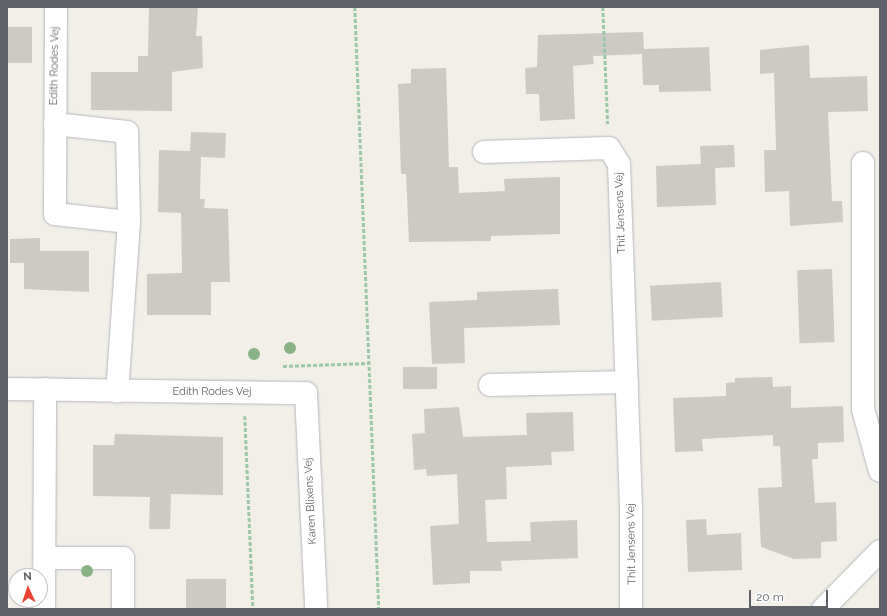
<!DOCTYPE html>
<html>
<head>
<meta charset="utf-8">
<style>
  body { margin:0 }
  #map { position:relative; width:887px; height:616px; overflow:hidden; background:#f1efe8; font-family:Raleway,sans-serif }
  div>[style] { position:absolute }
  .building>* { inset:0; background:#cccac5; transform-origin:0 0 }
  .path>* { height:2.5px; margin-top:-1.25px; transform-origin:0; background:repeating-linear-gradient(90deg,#9cc7a9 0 4px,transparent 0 6px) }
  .roads { filter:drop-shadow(0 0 1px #b5b8bc) drop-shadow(0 0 1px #b5b8bc) }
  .minor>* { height:22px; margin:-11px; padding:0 11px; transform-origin:11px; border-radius:11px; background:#fff }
  .trees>* { width:12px; height:12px; margin:-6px; border-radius:50%; background:#89b387 }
  span { translate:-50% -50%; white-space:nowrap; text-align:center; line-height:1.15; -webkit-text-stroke:4px #fff; paint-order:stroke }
  .street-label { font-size:11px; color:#5f6368 }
  .frame { position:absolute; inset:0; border:8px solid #5f6368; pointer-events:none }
  .north { position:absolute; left:8px; top:568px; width:40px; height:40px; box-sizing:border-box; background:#fff; border:1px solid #bfc1c3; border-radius:50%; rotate:357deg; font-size:11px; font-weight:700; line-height:16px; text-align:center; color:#5f6368 }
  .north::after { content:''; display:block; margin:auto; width:14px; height:18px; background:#ea4335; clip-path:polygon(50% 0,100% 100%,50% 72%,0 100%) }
  .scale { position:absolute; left:749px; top:590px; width:79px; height:18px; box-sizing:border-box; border:2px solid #5f6368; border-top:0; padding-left:5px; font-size:12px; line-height:14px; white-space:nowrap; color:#5f6368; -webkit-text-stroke:3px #fff; paint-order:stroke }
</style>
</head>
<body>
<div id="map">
  <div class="building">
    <div style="clip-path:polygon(149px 7px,198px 7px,196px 36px,202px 36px,203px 68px,172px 72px,172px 111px,91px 110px,91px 72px,138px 72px,138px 56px,148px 56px)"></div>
    <div style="left:7px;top:27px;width:25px;height:36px"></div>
    <div style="clip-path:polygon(643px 32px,644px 49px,709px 47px,711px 91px,659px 92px,659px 85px,643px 85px,642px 54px,593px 56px,594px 64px,573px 66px,575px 119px,540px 121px,539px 94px,526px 94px,525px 68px,537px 67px,538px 35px)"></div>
    <div style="clip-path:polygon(809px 45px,810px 78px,867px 76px,868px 111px,828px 112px,832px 201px,842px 201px,843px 222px,790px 226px,789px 191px,765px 192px,764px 150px,776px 150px,774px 73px,760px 74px,760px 50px)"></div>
    <div style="clip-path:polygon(446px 68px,449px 167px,458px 167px,459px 193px,505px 191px,504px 179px,560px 177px,560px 234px,491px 236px,491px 241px,409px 242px,406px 174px,401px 174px,398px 84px,411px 83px,411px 69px)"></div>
    <div style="clip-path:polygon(191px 132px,226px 133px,225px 158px,201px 157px,200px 199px,205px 199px,204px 208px,228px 209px,230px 282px,211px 282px,211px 315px,147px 315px,147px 274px,182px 273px,181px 213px,158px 212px,159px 150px,190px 151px)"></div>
    <div style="clip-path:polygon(734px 145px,735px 167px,715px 168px,716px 205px,657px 207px,656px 166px,701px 164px,700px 146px)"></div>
    <div style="clip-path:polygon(40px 238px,40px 251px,89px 251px,89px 292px,24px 289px,24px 263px,10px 263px,10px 239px)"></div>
    <div style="left:832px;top:269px;width:73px;height:35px;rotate:88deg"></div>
    <div style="left:721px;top:282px;width:35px;height:71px;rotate:87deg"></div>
    <div style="clip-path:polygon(558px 289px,560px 325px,464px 328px,465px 363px,432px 364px,429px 302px,477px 300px,477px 292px)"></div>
    <div style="left:403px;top:367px;width:34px;height:22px"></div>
    <div style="clip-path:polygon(772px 377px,773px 387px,791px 386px,791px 408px,843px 406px,844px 442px,818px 443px,818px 459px,812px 459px,815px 503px,836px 502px,837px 541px,821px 542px,821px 558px,794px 559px,761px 547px,758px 488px,782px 487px,780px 446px,773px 446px,773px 435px,702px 439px,703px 451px,675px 452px,673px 398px,726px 396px,726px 383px,735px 382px,735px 378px)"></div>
    <div style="clip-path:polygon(459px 407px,463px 437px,527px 435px,526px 413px,573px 412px,574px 451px,551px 452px,552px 465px,506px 467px,507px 499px,485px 500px,487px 542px,531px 541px,530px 522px,577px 520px,578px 558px,501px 561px,502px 571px,470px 571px,470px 583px,433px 585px,430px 526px,459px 524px,457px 474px,427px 476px,426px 469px,414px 470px,412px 434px,425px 433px,424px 409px)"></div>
    <div style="clip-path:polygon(115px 434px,223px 437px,223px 495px,171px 494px,170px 529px,149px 529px,150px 497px,93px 496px,93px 445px,114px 445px)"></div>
    <div style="clip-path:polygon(706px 519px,707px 535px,741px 533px,742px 570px,688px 572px,686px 520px)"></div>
    <div style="left:186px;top:579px;width:40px;height:30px"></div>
  </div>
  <div class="path">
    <div style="left:355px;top:7px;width:602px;rotate:87.72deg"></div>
    <div style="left:603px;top:7px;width:117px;rotate:87.6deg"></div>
    <div style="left:283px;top:366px;width:86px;rotate:-2deg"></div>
    <div style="left:245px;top:416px;width:193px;rotate:87.6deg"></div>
  </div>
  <div class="roads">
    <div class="minor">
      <div style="left:56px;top:7px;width:207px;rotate:90.3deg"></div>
      <div style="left:55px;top:214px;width:74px;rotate:6.2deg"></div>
      <div style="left:55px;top:124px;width:72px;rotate:6.3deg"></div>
      <div style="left:127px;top:132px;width:90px;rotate:88.7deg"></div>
      <div style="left:129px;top:222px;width:170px;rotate:94deg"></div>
      <div style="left:484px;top:152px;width:125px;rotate:-1.8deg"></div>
      <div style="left:609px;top:148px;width:19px;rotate:58deg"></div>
      <div style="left:619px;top:164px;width:344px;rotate:88deg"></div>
      <div style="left:631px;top:508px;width:101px;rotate:90deg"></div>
      <div style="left:863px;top:163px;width:246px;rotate:90deg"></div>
      <div style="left:863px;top:409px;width:64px;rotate:74.7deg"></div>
      <div style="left:490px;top:385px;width:137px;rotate:-1.3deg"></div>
      <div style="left:7px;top:389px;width:299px;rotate:0.8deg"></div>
      <div style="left:306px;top:393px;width:216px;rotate:87.3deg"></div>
      <div style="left:45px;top:558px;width:78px"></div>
      <div style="left:123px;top:558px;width:51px;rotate:90deg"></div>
      <div style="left:44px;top:609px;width:220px;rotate:-89.7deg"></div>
      <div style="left:823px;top:609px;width:81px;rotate:-45.5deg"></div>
    </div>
  </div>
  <div class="trees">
    <div style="left:290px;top:348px"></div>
    <div style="left:254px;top:354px"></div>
    <div style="left:87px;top:571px"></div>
  </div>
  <div class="street-label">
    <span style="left:55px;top:66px;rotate:-89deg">Edith Rodes Vej</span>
    <span style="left:621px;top:213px;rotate:-92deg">Thit Jensens Vej</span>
    <span style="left:212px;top:392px">Edith Rodes Vej</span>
    <span style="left:311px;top:501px;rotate:-93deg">Karen Blixens Vej</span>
    <span style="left:632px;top:544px;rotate:-91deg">Thit Jensens Vej</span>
  </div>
  <div class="frame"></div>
  <div class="north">N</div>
  <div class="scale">20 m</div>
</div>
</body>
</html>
